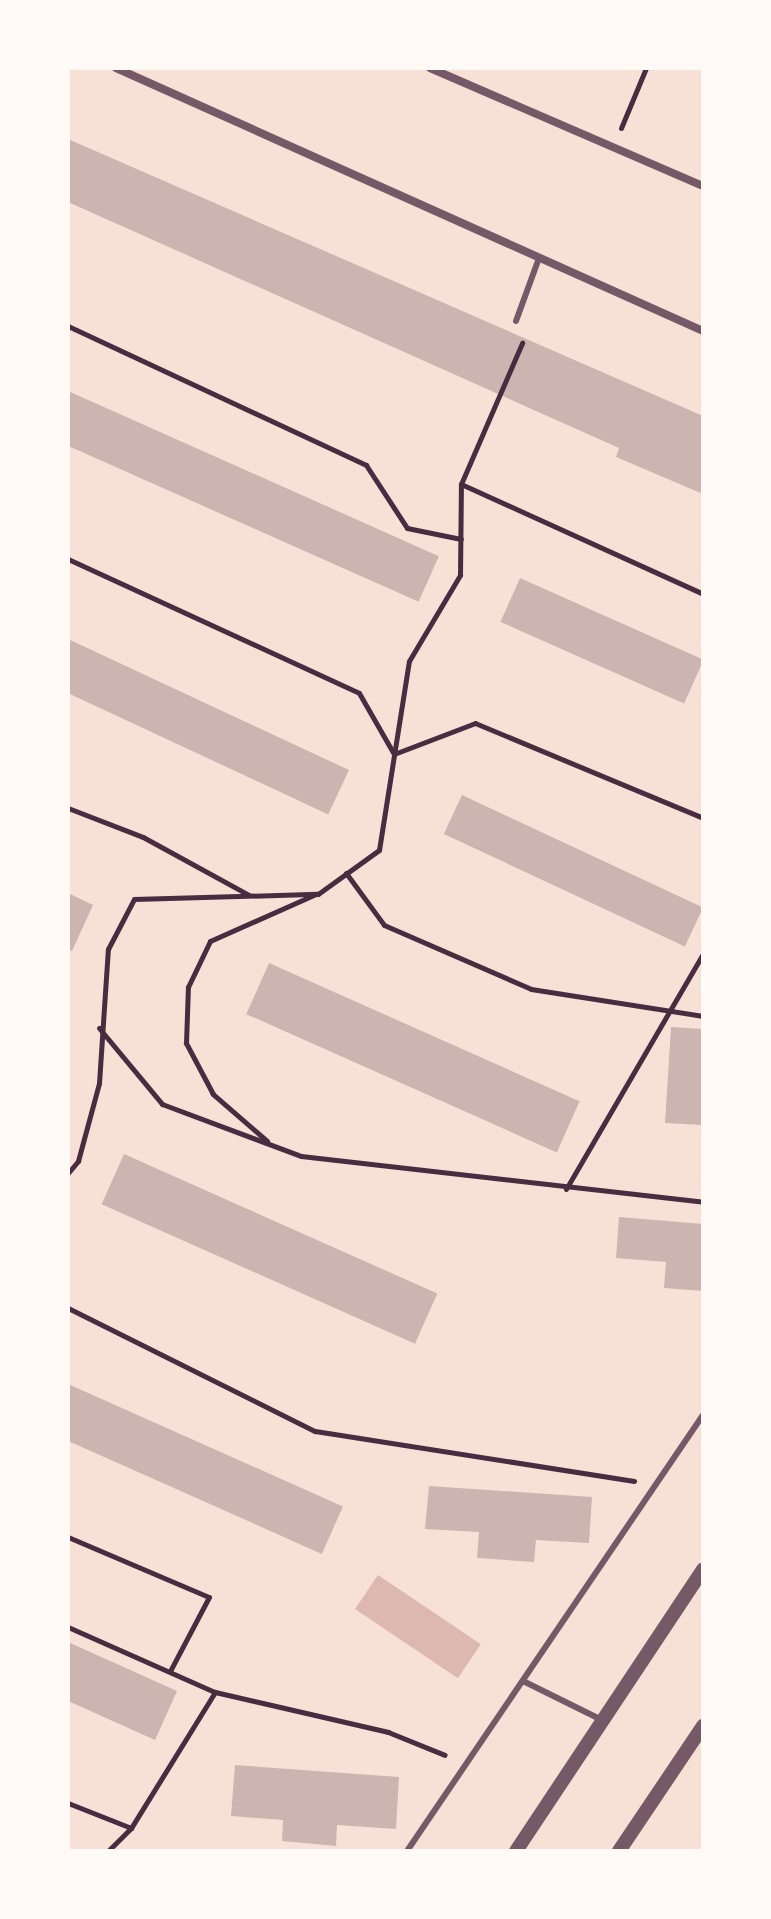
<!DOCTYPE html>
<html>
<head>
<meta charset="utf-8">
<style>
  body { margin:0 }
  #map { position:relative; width:771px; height:1919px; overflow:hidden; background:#f7e1d7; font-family:Manrope,sans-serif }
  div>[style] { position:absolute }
  .water>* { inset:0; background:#dcb8b0; transform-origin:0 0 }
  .building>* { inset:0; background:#ccb4b1; transform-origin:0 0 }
  .path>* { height:5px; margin:-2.5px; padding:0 2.5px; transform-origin:2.5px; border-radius:2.5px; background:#4a2c40 }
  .service>* { height:6px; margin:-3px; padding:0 3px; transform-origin:3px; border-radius:3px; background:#755966 }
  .minor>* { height:8px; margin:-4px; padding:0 4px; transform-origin:4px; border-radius:4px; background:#755966 }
  .tertiary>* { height:14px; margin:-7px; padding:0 7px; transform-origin:7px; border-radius:7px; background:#755966 }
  span { translate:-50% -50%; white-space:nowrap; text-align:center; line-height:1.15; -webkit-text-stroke:6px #fffaf5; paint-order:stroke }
  .frame { position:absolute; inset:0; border:70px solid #fffaf5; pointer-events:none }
</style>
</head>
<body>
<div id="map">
  <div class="water">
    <div style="left:378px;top:1575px;width:124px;height:41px;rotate:34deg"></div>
  </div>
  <div class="building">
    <div style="clip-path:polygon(68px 139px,703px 416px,703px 494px,616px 457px,619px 448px,68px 202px)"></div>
    <div style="left:68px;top:391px;width:406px;height:50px;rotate:24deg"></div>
    <div style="left:520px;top:578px;width:201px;height:48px;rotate:24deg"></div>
    <div style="left:68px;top:639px;width:310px;height:49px;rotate:25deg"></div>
    <div style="left:462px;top:795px;width:266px;height:43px;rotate:25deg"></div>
    <div style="clip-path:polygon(68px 893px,93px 905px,72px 951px,68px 949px)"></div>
    <div style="left:269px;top:963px;width:340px;height:56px;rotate:24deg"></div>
    <div style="clip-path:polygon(671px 1027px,703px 1029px,703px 1125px,665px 1123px)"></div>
    <div style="left:124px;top:1154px;width:343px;height:55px;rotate:24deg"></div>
    <div style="clip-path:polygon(619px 1217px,703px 1224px,703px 1291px,664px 1288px,666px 1262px,616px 1258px)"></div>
    <div style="left:68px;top:1384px;width:301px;height:52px;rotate:24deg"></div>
    <div style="clip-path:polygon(429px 1486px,592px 1497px,589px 1543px,536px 1540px,534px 1562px,477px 1558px,479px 1532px,425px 1529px)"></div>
    <div style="clip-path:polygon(68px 1642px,177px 1691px,155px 1740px,68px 1701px)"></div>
    <div style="clip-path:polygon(235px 1765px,399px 1777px,396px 1829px,337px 1825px,336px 1846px,282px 1841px,283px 1820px,231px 1816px)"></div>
  </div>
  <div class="path">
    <div style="left:621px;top:128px;width:65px;rotate:-67.4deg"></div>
    <div style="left:68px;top:326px;width:329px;rotate:25deg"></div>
    <div style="left:366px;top:465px;width:75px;rotate:56.9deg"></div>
    <div style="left:407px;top:528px;width:55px;rotate:11.5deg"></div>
    <div style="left:461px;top:484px;width:266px;rotate:24.4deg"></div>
    <div style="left:68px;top:559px;width:320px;rotate:24.7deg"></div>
    <div style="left:359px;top:693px;width:70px;rotate:60.2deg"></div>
    <div style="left:394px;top:754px;width:87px;rotate:-20.9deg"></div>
    <div style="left:475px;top:723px;width:247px;rotate:22.6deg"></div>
    <div style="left:68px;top:808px;width:80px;rotate:21.1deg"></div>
    <div style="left:143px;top:837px;width:121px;rotate:28.7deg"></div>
    <div style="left:346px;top:873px;width:64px;rotate:53.8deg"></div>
    <div style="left:384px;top:925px;width:160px;rotate:23.5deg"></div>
    <div style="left:531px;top:989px;width:174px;rotate:8.9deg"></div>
    <div style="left:99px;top:1028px;width:99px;rotate:50.3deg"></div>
    <div style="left:162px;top:1104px;width:148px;rotate:20.5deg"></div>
    <div style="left:301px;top:1156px;width:405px;rotate:6.5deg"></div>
    <div style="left:267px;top:1141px;width:72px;rotate:-139deg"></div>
    <div style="left:213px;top:1094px;width:58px;rotate:-117.9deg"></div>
    <div style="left:186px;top:1043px;width:56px;rotate:-88deg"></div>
    <div style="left:188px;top:987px;width:51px;rotate:-64.4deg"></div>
    <div style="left:210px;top:941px;width:114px;rotate:-23.9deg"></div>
    <div style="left:68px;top:1173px;width:16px;rotate:-50deg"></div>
    <div style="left:78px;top:1161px;width:81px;rotate:-74.9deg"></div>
    <div style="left:99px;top:1083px;width:134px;rotate:-86.2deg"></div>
    <div style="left:108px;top:949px;width:56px;rotate:-62.5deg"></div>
    <div style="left:134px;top:899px;width:184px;rotate:-1.6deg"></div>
    <div style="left:318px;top:894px;width:75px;rotate:-35.8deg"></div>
    <div style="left:379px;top:850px;width:191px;rotate:-81deg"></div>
    <div style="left:409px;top:661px;width:100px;rotate:-59.3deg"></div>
    <div style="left:460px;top:575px;width:91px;rotate:-89.4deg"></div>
    <div style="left:461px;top:484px;width:154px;rotate:-66.6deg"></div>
    <div style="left:566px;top:1189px;width:272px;rotate:-59.8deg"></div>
    <div style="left:68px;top:1308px;width:276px;rotate:26.5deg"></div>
    <div style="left:315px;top:1431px;width:323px;rotate:8.9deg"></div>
    <div style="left:68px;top:1537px;width:153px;rotate:23.1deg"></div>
    <div style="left:209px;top:1597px;width:84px;rotate:117.8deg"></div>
    <div style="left:68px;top:1627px;width:161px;rotate:23.9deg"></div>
    <div style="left:215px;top:1692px;width:160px;rotate:121.7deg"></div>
    <div style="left:215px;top:1692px;width:178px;rotate:13deg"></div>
    <div style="left:388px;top:1732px;width:61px;rotate:22deg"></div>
    <div style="left:68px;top:1803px;width:68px;rotate:21.6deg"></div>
    <div style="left:131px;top:1828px;width:33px;rotate:135deg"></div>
  </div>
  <div class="service">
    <div style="left:516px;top:321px;width:67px;rotate:-69.9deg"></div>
    <div style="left:523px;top:1681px;width:88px;rotate:26.3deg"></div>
    <div style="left:407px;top:1851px;width:527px;rotate:-55.83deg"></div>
  </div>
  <div class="minor">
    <div style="left:116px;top:68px;width:643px;rotate:24.13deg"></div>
    <div style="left:430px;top:68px;width:297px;rotate:23.4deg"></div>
  </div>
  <div class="tertiary">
    <div style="left:516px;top:1851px;width:338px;rotate:-56.4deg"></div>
    <div style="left:619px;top:1851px;width:151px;rotate:-56.1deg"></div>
  </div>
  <div class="frame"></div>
</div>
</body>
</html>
